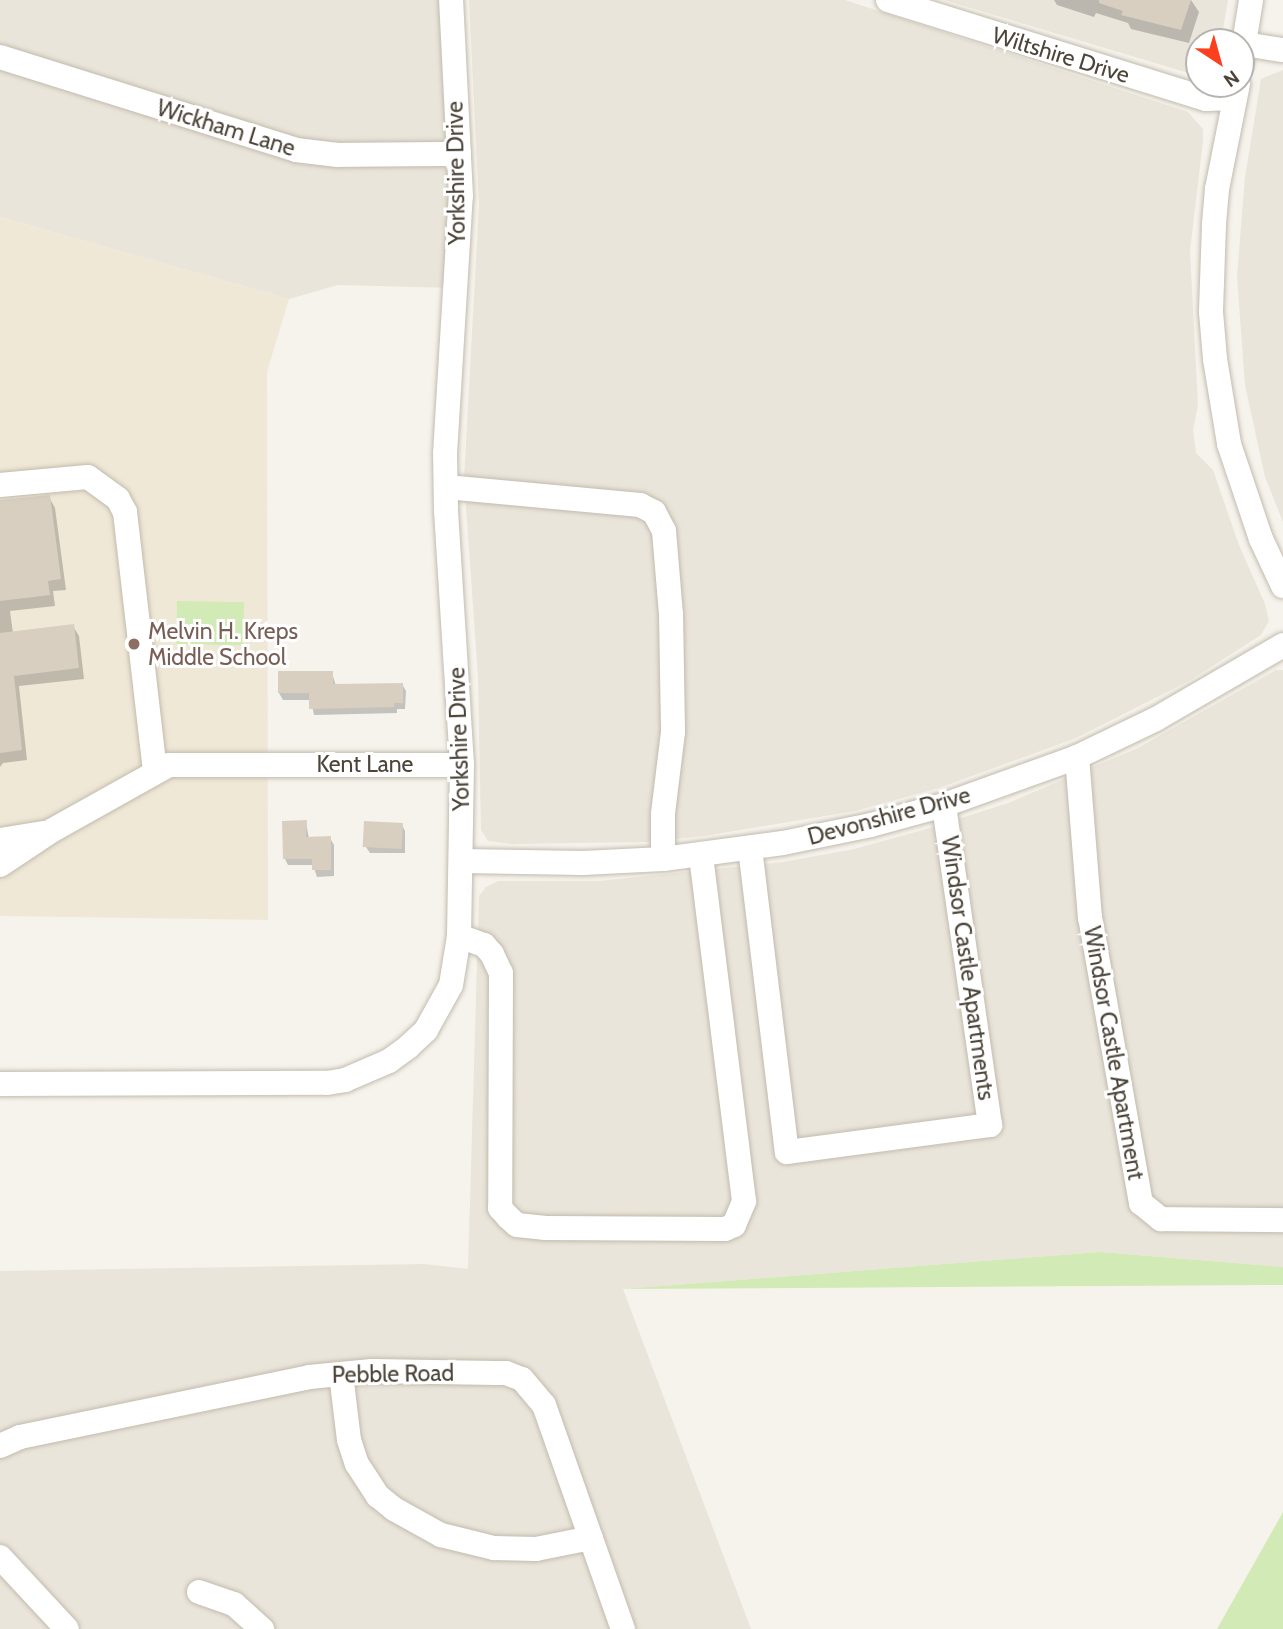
<!DOCTYPE html>
<html>
<head>
<meta charset="utf-8">
<style>
  body { margin:0 }
  #map { position:relative; width:1283px; height:1629px; overflow:hidden; background:#f6f3ec; font-family:Cabin,sans-serif }
  div>[style] { position:absolute }
  .residential>* { inset:0; background:#eae5da }
  .education>* { inset:0; background:#efe8d6 }
  .green>* { inset:0; background:#d2eab5; transform-origin:0 0 }
  .shadow>* { inset:0; background:#0003 }
  .building>* { inset:0; background:#d8cfc1; transform-origin:0 0 }
  .roads { filter:drop-shadow(0 0 2px #c2bbae) drop-shadow(0 0 2px #c2bbae) }
  .minor>* { height:24px; margin:-12px; padding:0 12px; transform-origin:12px; border-radius:12px; background:#fff }
  .dots>* { width:19px; height:19px; translate:-50% -50%; box-sizing:border-box; border:4px solid #fff; border-radius:50% }
  span { translate:-50% -50%; white-space:nowrap; text-align:center; line-height:1.15; -webkit-text-stroke:6px #fff; paint-order:stroke }
  .street-label { font-size:23px; color:#4b4439 }
  .education-label { font-size:23px; color:#785e54 }
  .left { translate:0 -50%; text-align:left }
  .north { position:absolute; left:1185px; top:28px; width:70px; height:70px; box-sizing:border-box; background:#fff; border:2px solid #b7b4b0; border-radius:50%; rotate:144deg; font-size:19px; font-weight:700; line-height:28px; text-align:center; color:#4b4439 }
  .north::after { content:''; display:block; margin:auto; width:24px; height:32px; background:#fc3f1d; clip-path:polygon(50% 0,100% 100%,50% 72%,0 100%) }
</style>
</head>
<body>
<div id="map">
  <div class="residential">
    <div style="clip-path:polygon(0 0,451px 0,456px 288px,338px 285px,289px 299px,0 217px)"></div>
    <div style="clip-path:polygon(469px 0,845px 0,1188px 112px,1203px 129px,1203px 141px,1190px 251px,1198px 405px,1193px 430px,1196px 453px,1213px 470px,1239px 545px,1265px 604px,1269px 621px,1261px 635px,1189px 681px,1076px 738px,939px 788px,855px 811px,704px 836px,647px 842px,511px 844px,488px 841px,481px 830px,478px 677px,464px 479px,479px 205px)"></div>
    <div style="clip-path:polygon(944px 0,1228px 0,1221px 42px,1199px 42px,1199px 74px,1195px 75px)"></div>
    <div style="clip-path:polygon(1283px 70px,1283px 522px,1265px 477px,1245px 385px,1237px 277px,1245px 177px,1261px 79px)"></div>
    <div style="clip-path:polygon(1276px 670px,1283px 670px,1283px 1267px,1100px 1252px,623px 1289px,751px 1629px,0 1629px,0 1271px,424px 1264px,468px 1269px,479px 896px,486px 887px,498px 881px,599px 881px,783px 862px,854px 849px,930px 828px,1008px 803px,1138px 748px)"></div>
  </div>
  <div class="education">
    <div style="clip-path:polygon(0 217px,289px 299px,267px 372px,268px 920px,0 916px)"></div>
  </div>
  <div class="green">
    <div style="left:177px;top:601px;width:67px;height:43px;rotate:1deg"></div>
    <div style="clip-path:polygon(1100px 1252px,1283px 1267px,1283px 1285px,622px 1289px)"></div>
    <div style="clip-path:polygon(1283px 1512px,1283px 1629px,1217px 1629px)"></div>
  </div>
  <div class="shadow">
    <div style="clip-path:polygon(1054px 0,1191px 0,1199px 12px,1189px 43px,1131px 29px,1128px 23px,1096px 13px,1094px 17px,1057px 5px)"></div>
    <div style="clip-path:polygon(49px 497px,55px 508px,66px 590px,53px 591px,55px 606px,10px 611px,13px 633px,73px 626px,79px 636px,84px 679px,19px 686px,27px 760px,3px 763px,0 767px,0 503px)"></div>
    <div style="clip-path:polygon(332px 673px,336px 686px,402px 684px,406px 691px,405px 709px,397px 709px,397px 713px,314px 715px,311px 700px,283px 700px,279px 693px)"></div>
    <div style="clip-path:polygon(306px 822px,309px 839px,330px 838px,334px 845px,334px 876px,317px 877px,313px 865px,288px 865px,285px 859px)"></div>
    <div style="clip-path:polygon(402px 825px,405px 831px,405px 853px,370px 853px,366px 847px)"></div>
  </div>
  <div class="building">
    <div style="clip-path:polygon(1099px 0,1191px 0,1181px 30px,1121px 15px,1123px 11px,1099px 3px)"></div>
    <div style="clip-path:polygon(50px 495px,61px 579px,48px 581px,50px 595px,0 601px,0 500px)"></div>
    <div style="clip-path:polygon(74px 624px,79px 668px,14px 676px,22px 750px,0 753px,0 633px)"></div>
    <div style="clip-path:polygon(278px 671px,333px 671px,333px 684px,403px 683px,403px 703px,394px 703px,394px 707px,309px 709px,309px 693px,278px 693px)"></div>
    <div style="clip-path:polygon(307px 820px,306px 837px,331px 836px,331px 870px,312px 870px,312px 859px,283px 859px,282px 821px)"></div>
    <div style="left:364px;top:821px;width:39px;height:26px;rotate:3deg"></div>
  </div>
  <div class="roads">
    <div class="minor">
      <div style="left:888px;top:0;width:333px;rotate:17.3deg"></div>
      <div style="left:1206px;top:99px;width:29px;rotate:-2deg"></div>
      <div style="left:1244px;top:44px;width:39px;rotate:9deg"></div>
      <div style="left:0;top:57px;width:310px;rotate:17.4deg"></div>
      <div style="left:296px;top:150px;width:42px;rotate:6.8deg"></div>
      <div style="left:338px;top:155px;width:121px;rotate:-0.5deg"></div>
      <div style="left:1241px;top:62px;width:63px;rotate:-80.8deg"></div>
      <div style="left:1238px;top:84px;width:107px;rotate:101.3deg"></div>
      <div style="left:1217px;top:189px;width:36px;rotate:95deg"></div>
      <div style="left:1214px;top:225px;width:87px;rotate:92deg"></div>
      <div style="left:1211px;top:312px;width:47px;rotate:85.1deg"></div>
      <div style="left:1215px;top:359px;width:86px;rotate:80.6deg"></div>
      <div style="left:1229px;top:444px;width:100px;rotate:71.4deg"></div>
      <div style="left:1261px;top:539px;width:52px;rotate:64.9deg"></div>
      <div style="left:0;top:485px;width:88px;rotate:-5.2deg"></div>
      <div style="left:88px;top:477px;width:37px;rotate:36deg"></div>
      <div style="left:118px;top:499px;width:15px;rotate:62deg"></div>
      <div style="left:125px;top:512px;width:261px;rotate:83.4deg"></div>
      <div style="left:446px;top:487px;width:195px;rotate:5.3deg"></div>
      <div style="left:640px;top:505px;width:16px;rotate:27deg"></div>
      <div style="left:654px;top:512px;width:21px;rotate:62deg"></div>
      <div style="left:664px;top:531px;width:83px;rotate:85.2deg"></div>
      <div style="left:671px;top:614px;width:118px;rotate:89deg"></div>
      <div style="left:673px;top:732px;width:83px;rotate:97deg"></div>
      <div style="left:663px;top:814px;width:45px;rotate:90deg"></div>
      <div style="left:1077px;top:757px;width:161px;rotate:85.4deg"></div>
      <div style="left:1090px;top:917px;width:291px;rotate:79.9deg"></div>
      <div style="left:1141px;top:1203px;width:26px;rotate:39deg"></div>
      <div style="left:1161px;top:1219px;width:122px;rotate:0.5deg"></div>
      <div style="left:0;top:840px;width:45px;rotate:-9deg"></div>
      <div style="left:750px;top:848px;width:306px;rotate:83.1deg"></div>
      <div style="left:787px;top:1152px;width:205px;rotate:-7.6deg"></div>
      <div style="left:990px;top:1125px;width:323px;rotate:-98.2deg"></div>
      <div style="left:462px;top:861px;width:121px;rotate:0.9deg"></div>
      <div style="left:583px;top:863px;width:80px;rotate:-2.9deg"></div>
      <div style="left:663px;top:859px;width:121px;rotate:-7.6deg"></div>
      <div style="left:783px;top:843px;width:90px;rotate:-11.6deg"></div>
      <div style="left:871px;top:825px;width:76px;rotate:-15.3deg"></div>
      <div style="left:944px;top:805px;width:141px;rotate:-19.8deg"></div>
      <div style="left:1077px;top:757px;width:88px;rotate:-25.7deg"></div>
      <div style="left:1156px;top:719px;width:147px;rotate:-30.2deg"></div>
      <div style="left:0;top:865px;width:61px;rotate:-33.7deg"></div>
      <div style="left:51px;top:831px;width:135px;rotate:-29.2deg"></div>
      <div style="left:169px;top:765px;width:293px"></div>
      <div style="left:459px;top:936px;width:27px;rotate:20deg"></div>
      <div style="left:484px;top:945px;width:12px;rotate:48deg"></div>
      <div style="left:492px;top:954px;width:21px;rotate:65deg"></div>
      <div style="left:501px;top:973px;width:235px;rotate:90.2deg"></div>
      <div style="left:500px;top:1208px;width:12px;rotate:48deg"></div>
      <div style="left:508px;top:1217px;width:12px;rotate:42deg"></div>
      <div style="left:517px;top:1225px;width:29px;rotate:6deg"></div>
      <div style="left:546px;top:1228px;width:179px;rotate:0.3deg"></div>
      <div style="left:725px;top:1229px;width:10px;rotate:-24deg"></div>
      <div style="left:734px;top:1225px;width:26px;rotate:-67deg"></div>
      <div style="left:744px;top:1201px;width:349px;rotate:-97.1deg"></div>
      <div style="left:0;top:1084px;width:327px;rotate:-0.2deg"></div>
      <div style="left:327px;top:1083px;width:18px;rotate:-9deg"></div>
      <div style="left:345px;top:1080px;width:48px;rotate:-23.4deg"></div>
      <div style="left:389px;top:1061px;width:24px;rotate:-36deg"></div>
      <div style="left:408px;top:1047px;width:25px;rotate:-43deg"></div>
      <div style="left:426px;top:1030px;width:51px;rotate:-60.9deg"></div>
      <div style="left:451px;top:985px;width:50px;rotate:-80.7deg"></div>
      <div style="left:459px;top:936px;width:171px;rotate:-89deg"></div>
      <div style="left:462px;top:765px;width:256px;rotate:-93.6deg"></div>
      <div style="left:446px;top:510px;width:56px;rotate:-91deg"></div>
      <div style="left:445px;top:454px;width:258px;rotate:-86.5deg"></div>
      <div style="left:461px;top:196px;width:196px;rotate:-92.9deg"></div>
      <div style="left:341px;top:1374px;width:66px;rotate:83.1deg"></div>
      <div style="left:349px;top:1440px;width:25px;rotate:72deg"></div>
      <div style="left:357px;top:1464px;width:38px;rotate:57deg"></div>
      <div style="left:378px;top:1496px;width:21px;rotate:39deg"></div>
      <div style="left:394px;top:1509px;width:54px;rotate:29deg"></div>
      <div style="left:441px;top:1535px;width:55px;rotate:13.8deg"></div>
      <div style="left:494px;top:1548px;width:42px;rotate:1.4deg"></div>
      <div style="left:536px;top:1549px;width:56px;rotate:-11.3deg"></div>
      <div style="left:0;top:1446px;width:22px;rotate:-24deg"></div>
      <div style="left:20px;top:1437px;width:295px;rotate:-11.7deg"></div>
      <div style="left:309px;top:1377px;width:63px;rotate:-5.4deg"></div>
      <div style="left:372px;top:1371px;width:134px;rotate:0.9deg"></div>
      <div style="left:506px;top:1373px;width:17px;rotate:21deg"></div>
      <div style="left:522px;top:1379px;width:34px;rotate:50deg"></div>
      <div style="left:544px;top:1405px;width:238px;rotate:70.6deg"></div>
      <div style="left:0;top:1557px;width:98px;rotate:47.1deg"></div>
      <div style="left:199px;top:1592px;width:37px;rotate:19deg"></div>
      <div style="left:234px;top:1604px;width:38px;rotate:42deg"></div>
    </div>
  </div>
  <div class="dots">
    <div style="left:134px;top:644px;background:#8d6e63"></div>
  </div>
  <div class="street-label">
    <span style="left:1061px;top:55px;rotate:17deg">Wiltshire Drive</span>
    <span style="left:226px;top:128px;rotate:17deg">Wickham Lane</span>
    <span style="left:456px;top:173px;rotate:-91deg">Yorkshire Drive</span>
    <span style="left:459px;top:739px;rotate:-92deg">Yorkshire Drive</span>
    <span style="left:365px;top:764px">Kent Lane</span>
    <span style="left:889px;top:816px;rotate:-15deg">Devonshire Drive</span>
    <span style="left:968px;top:968px;rotate:82deg">Windsor Castle Apartments</span>
    <span style="left:1114px;top:1053px;rotate:80deg">Windsor Castle Apartment</span>
    <span style="left:393px;top:1374px;rotate:-1deg">Pebble Road</span>
  </div>
  <div class="education-label">
    <span class="left" style="left:148px;top:644px">Melvin H. Kreps<br>Middle School</span>
  </div>
  <div class="north">N</div>
</div>
</body>
</html>
